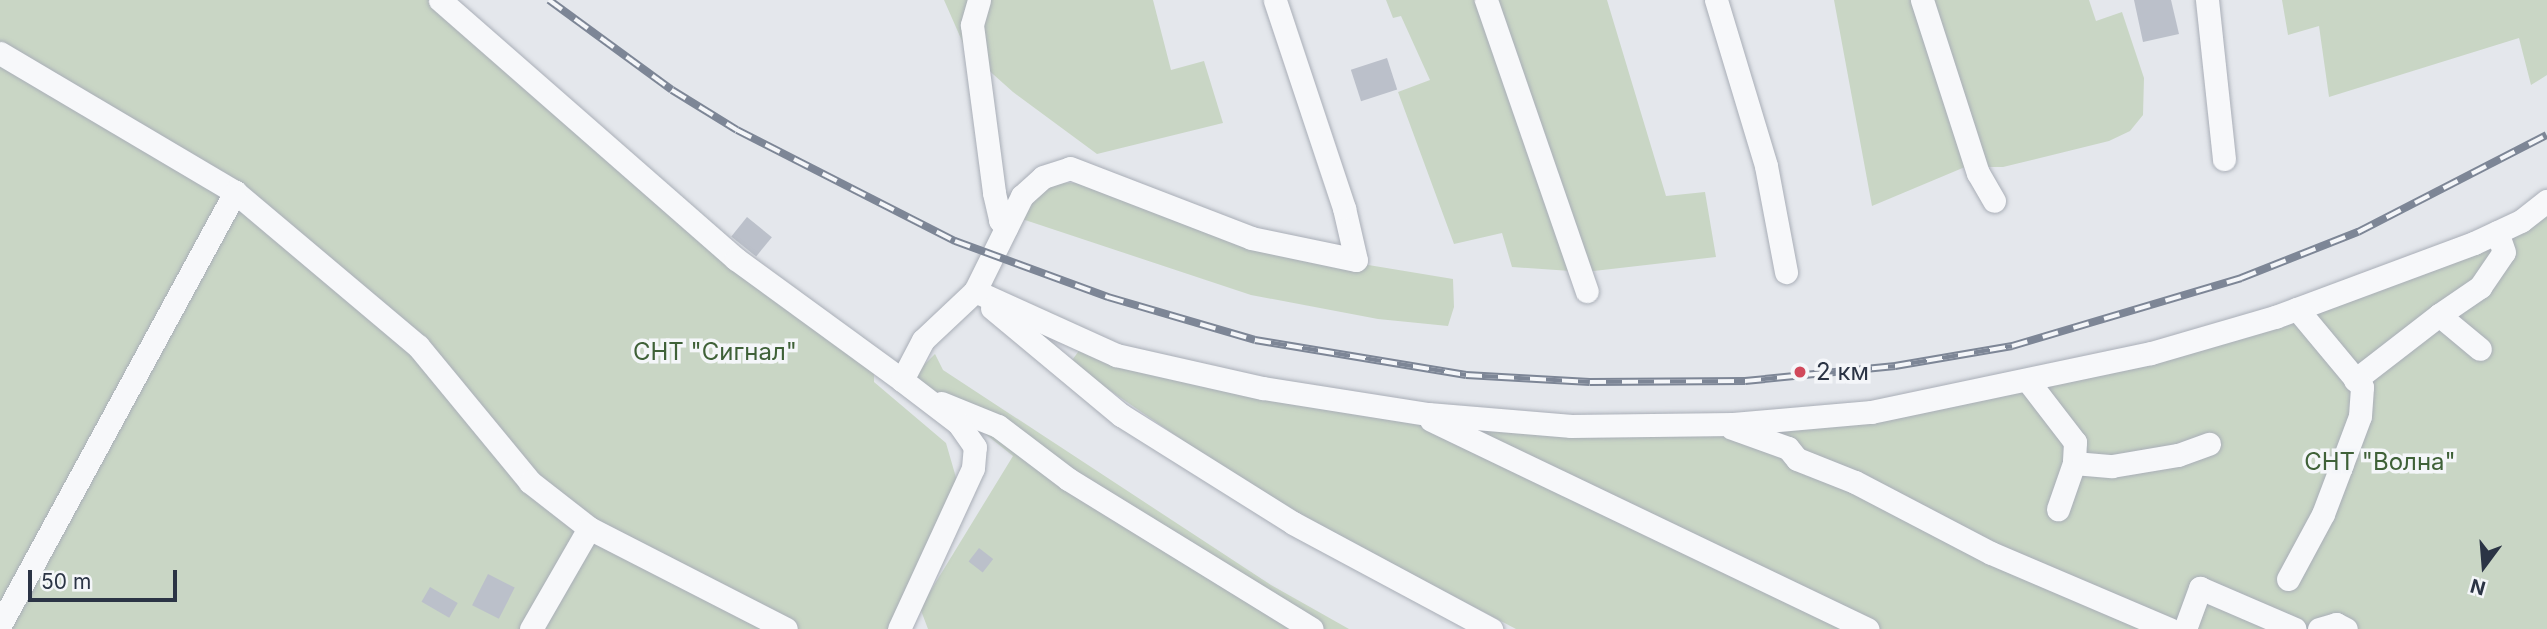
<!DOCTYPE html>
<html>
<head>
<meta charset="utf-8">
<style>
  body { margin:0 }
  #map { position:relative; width:2547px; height:629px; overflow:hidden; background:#e4e7ec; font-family:Inter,sans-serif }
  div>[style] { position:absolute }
  .green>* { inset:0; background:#c9d6c5 }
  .building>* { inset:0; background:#bbc0ca; transform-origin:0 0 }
  .roads { filter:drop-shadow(0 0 2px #a9aeb7) drop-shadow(0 0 2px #a9aeb7) }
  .minor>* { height:23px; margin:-11.5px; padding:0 11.5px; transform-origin:11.5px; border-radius:11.5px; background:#f7f8fa }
  .rail>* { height:8px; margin-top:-4px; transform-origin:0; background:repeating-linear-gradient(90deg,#f4f6f9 0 16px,#7d8696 0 32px); box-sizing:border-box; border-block:2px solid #7d8696 }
  .dots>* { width:19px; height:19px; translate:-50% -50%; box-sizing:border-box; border:4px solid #f4f6f9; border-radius:50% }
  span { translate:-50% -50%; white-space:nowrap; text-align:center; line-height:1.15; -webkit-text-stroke:7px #f4f6f9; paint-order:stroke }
  .park-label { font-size:24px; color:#3f6138 }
  .poi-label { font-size:24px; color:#2b3445 }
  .left { translate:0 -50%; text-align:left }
  .north { position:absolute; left:2449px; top:531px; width:70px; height:70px; -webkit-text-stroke:5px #f4f6f9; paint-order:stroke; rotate:196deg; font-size:19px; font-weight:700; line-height:28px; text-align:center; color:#2b3445 }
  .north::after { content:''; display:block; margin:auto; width:24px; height:32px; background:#2b3445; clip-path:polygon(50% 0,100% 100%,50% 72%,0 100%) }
  .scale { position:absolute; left:28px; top:570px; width:149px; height:32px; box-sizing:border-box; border:4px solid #2b3445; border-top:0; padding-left:9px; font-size:21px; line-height:24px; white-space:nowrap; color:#2b3445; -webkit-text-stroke:5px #f4f6f9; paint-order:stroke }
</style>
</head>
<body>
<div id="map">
  <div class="green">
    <div style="clip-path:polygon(0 0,431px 0,874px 369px,874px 382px,946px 443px,957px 481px,892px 629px,0 629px)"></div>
    <div style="clip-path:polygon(944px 0,1153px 0,1171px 70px,1204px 61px,1223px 123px,1097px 154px,1013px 92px,966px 50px)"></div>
    <div style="clip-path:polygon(1386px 0,1607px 0,1666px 196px,1705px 192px,1716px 257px,1585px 272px,1512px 267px,1502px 233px,1454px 244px,1398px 92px,1430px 80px,1401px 16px,1393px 18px)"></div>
    <div style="clip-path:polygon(1834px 0,2089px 0,2096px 21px,2122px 12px,2144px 78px,2143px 115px,2130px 131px,2109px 141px,2003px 167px,1965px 167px,1872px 206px)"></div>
    <div style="clip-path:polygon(2282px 0,2547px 0,2547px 75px,2531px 85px,2519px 38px,2329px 97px,2319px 26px,2288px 35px)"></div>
    <div style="clip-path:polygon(1052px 182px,1076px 183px,1314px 256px,1453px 279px,1454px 307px,1448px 326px,1378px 319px,1251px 295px,1022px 219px,1041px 190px)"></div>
    <div style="clip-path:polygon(2547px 210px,2547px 629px,1516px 629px,1318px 525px,1226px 470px,1070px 363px,1081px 348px,1596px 434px,2078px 380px)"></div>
    <div style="clip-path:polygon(935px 354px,943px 370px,1271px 585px,1349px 629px,928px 629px,920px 608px,1013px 456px,913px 376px)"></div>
  </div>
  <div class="building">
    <div style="clip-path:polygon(2134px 0,2171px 0,2179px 34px,2143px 42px)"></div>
    <div style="left:1387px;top:58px;width:33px;height:38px;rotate:72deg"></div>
    <div style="left:747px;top:217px;width:32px;height:25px;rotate:39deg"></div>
    <div style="left:979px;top:548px;width:18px;height:17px;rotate:38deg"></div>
    <div style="left:488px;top:574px;width:30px;height:35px;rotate:27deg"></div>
    <div style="left:430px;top:587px;width:32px;height:17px;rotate:30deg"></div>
  </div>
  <div class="roads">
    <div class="minor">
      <div style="left:440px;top:0;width:393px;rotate:41.2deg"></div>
      <div style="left:736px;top:259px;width:205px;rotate:36.1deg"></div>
      <div style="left:979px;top:0;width:26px;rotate:106deg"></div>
      <div style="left:972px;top:25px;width:169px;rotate:82.5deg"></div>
      <div style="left:994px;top:193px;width:28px;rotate:77deg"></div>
      <div style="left:1000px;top:220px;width:10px;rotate:53deg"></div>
      <div style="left:1486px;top:0;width:308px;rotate:70.9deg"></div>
      <div style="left:1716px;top:0;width:173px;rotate:73.2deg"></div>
      <div style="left:1766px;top:166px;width:108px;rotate:79.3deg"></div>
      <div style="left:1922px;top:0;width:182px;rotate:72.1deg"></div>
      <div style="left:1978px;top:173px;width:32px;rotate:60deg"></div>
      <div style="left:2207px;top:0;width:160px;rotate:83.9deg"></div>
      <div style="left:0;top:53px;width:273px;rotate:30.6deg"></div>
      <div style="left:235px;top:192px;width:239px;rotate:40.1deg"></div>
      <div style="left:418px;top:346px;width:176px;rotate:50.5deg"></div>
      <div style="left:530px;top:482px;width:75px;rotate:37.9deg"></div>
      <div style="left:589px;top:528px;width:221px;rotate:27.1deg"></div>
      <div style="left:975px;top:291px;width:155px;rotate:24.4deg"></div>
      <div style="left:1116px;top:355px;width:151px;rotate:12.7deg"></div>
      <div style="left:1263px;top:388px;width:167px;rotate:9deg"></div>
      <div style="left:1428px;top:414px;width:144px;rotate:4.8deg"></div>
      <div style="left:1571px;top:426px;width:162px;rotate:-0.7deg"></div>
      <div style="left:1733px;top:424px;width:139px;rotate:-5deg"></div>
      <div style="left:1871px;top:412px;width:286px;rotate:-11.9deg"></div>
      <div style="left:2151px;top:353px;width:129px;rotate:-16.2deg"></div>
      <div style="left:2275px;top:317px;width:212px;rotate:-20.4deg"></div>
      <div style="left:2474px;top:243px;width:52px;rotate:-25.1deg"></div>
      <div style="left:2521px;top:221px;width:33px;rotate:-38deg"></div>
      <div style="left:992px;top:308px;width:168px;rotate:39.7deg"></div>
      <div style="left:1121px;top:415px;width:203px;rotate:32.1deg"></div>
      <div style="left:1293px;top:523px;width:225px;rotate:28.2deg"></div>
      <div style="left:2439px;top:315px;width:50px;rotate:-34.3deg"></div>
      <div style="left:2480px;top:287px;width:42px;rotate:-55.6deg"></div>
      <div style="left:2504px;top:252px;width:21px;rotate:-109deg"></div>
      <div style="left:2355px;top:380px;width:106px;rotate:-37.7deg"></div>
      <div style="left:2439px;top:315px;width:53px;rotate:39.7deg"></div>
      <div style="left:2028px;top:381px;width:77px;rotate:52.4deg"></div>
      <div style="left:2075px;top:442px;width:21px;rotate:93deg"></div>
      <div style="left:2074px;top:463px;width:49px;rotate:109.2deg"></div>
      <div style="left:941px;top:403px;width:61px;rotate:22deg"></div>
      <div style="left:998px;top:426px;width:88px;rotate:37.1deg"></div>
      <div style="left:1068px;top:479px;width:286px;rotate:31.6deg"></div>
      <div style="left:1431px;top:420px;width:484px;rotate:25.6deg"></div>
      <div style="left:1732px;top:428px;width:59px;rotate:19.7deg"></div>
      <div style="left:1788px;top:448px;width:14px;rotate:51deg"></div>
      <div style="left:1797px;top:459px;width:62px;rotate:21.6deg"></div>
      <div style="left:1855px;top:482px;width:153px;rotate:27.6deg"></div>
      <div style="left:1991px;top:553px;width:194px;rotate:23.1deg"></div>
      <div style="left:2074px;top:463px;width:38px;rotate:5deg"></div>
      <div style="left:2112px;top:466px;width:67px;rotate:-9.5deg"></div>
      <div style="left:2178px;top:455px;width:33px;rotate:-20deg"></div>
      <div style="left:2288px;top:579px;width:74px;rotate:-61.7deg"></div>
      <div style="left:2323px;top:514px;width:53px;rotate:-69.2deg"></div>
      <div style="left:2342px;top:464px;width:51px;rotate:-69.4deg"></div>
      <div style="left:2360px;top:416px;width:29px;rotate:-86deg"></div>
      <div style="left:2362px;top:387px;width:102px;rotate:-129.8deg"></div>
      <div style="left:0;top:625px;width:493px;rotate:-61.5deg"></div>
      <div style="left:531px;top:629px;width:116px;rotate:-60.1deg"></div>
      <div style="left:899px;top:629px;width:177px;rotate:-65.3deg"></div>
      <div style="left:973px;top:468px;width:21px;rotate:-85deg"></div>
      <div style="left:975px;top:447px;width:29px;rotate:-125deg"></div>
      <div style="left:958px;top:423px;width:71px;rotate:-142.5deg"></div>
      <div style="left:902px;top:380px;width:45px;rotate:-62.3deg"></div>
      <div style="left:923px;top:340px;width:71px;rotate:-43.3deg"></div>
      <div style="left:975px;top:291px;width:106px;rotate:-63.7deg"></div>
      <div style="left:1022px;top:196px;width:28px;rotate:-42deg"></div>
      <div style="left:1043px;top:177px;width:28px;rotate:-18deg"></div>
      <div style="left:1070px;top:168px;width:194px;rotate:21.1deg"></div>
      <div style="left:1251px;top:238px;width:107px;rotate:11.8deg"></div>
      <div style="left:1356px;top:260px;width:53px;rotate:-103deg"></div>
      <div style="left:1344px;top:208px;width:219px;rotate:-108.4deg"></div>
      <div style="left:2185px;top:629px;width:44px;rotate:-69.9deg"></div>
      <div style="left:2200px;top:588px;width:103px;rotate:23.3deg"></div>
      <div style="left:2319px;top:629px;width:18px;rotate:-16deg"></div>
      <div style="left:2336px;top:624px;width:11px;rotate:27deg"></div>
    </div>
  </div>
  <div class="rail">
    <div style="left:549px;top:0;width:152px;rotate:36.2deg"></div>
    <div style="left:672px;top:90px;width:76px;rotate:31.6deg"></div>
    <div style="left:737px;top:130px;width:245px;rotate:27deg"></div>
    <div style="left:955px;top:241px;width:163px;rotate:20.1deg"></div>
    <div style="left:1108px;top:297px;width:153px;rotate:16.3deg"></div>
    <div style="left:1255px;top:340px;width:214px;rotate:9.4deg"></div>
    <div style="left:1466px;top:375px;width:124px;rotate:3.2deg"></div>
    <div style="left:1590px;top:382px;width:155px;rotate:-0.4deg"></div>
    <div style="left:1745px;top:381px;width:151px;rotate:-5.7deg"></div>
    <div style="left:1895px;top:366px;width:119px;rotate:-9.7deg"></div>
    <div style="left:2012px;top:346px;width:239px;rotate:-16.5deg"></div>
    <div style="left:2241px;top:278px;width:126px;rotate:-21.5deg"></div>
    <div style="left:2358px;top:232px;width:212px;rotate:-27.2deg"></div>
  </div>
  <div class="dots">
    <div style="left:1800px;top:372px;background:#d1495b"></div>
  </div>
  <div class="park-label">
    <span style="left:715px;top:352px">СНТ "Сигнал"</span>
    <span style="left:2380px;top:462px">СНТ "Волна"</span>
  </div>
  <div class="poi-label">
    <span class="left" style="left:1816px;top:372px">2 км</span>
  </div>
  <div class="north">N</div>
  <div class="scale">50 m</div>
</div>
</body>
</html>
